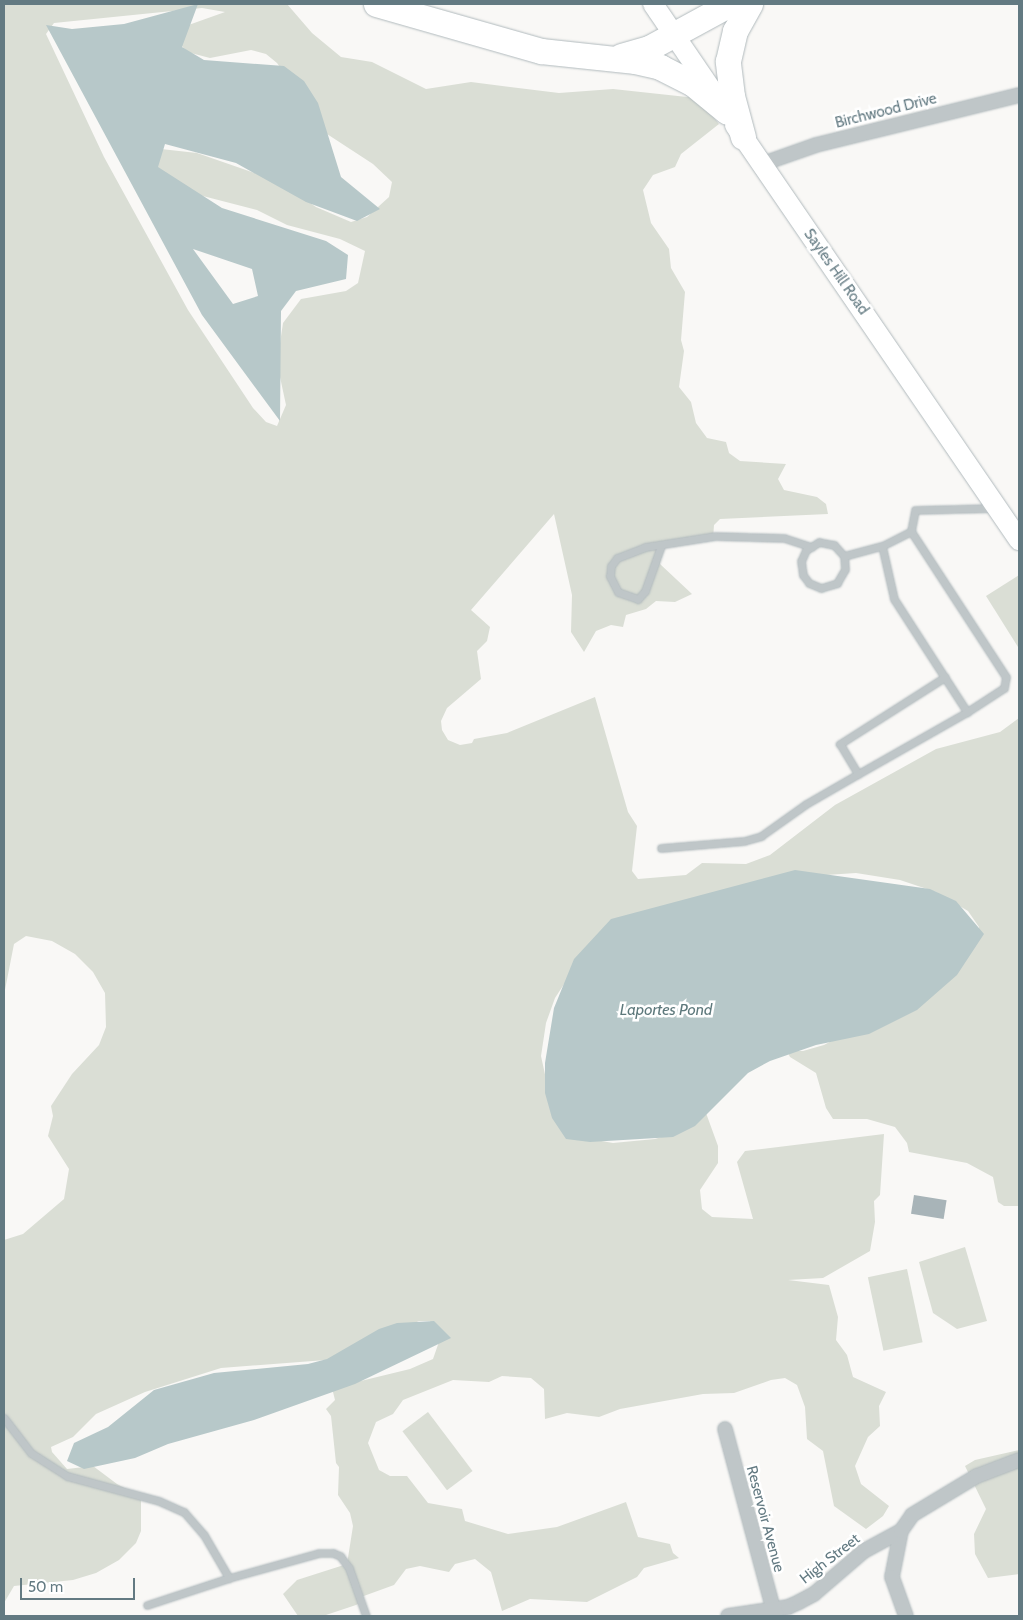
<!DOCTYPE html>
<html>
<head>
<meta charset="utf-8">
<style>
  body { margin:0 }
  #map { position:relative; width:1023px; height:1620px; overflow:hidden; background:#f9f8f6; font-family:Cabin,sans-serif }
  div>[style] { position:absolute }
  .green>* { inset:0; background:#daded5; transform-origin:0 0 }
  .water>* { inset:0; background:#b7c8c9 }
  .building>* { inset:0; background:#a8b4b8; transform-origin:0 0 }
  .roads { filter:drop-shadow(0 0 1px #b1babd) drop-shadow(0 0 1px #b1babd) }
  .lane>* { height:7px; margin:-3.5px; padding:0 3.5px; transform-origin:3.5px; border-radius:3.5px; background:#bfc6c8 }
  .street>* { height:14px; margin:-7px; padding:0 7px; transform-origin:7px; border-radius:7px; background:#bfc6c8 }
  .secondary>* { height:20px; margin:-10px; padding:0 10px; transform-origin:10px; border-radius:10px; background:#fff }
  .highway>* { height:25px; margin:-12.5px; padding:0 12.5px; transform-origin:12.5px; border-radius:12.5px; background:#fff }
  span { translate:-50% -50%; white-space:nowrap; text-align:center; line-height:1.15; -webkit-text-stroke:5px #fff; paint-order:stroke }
  .street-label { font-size:15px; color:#637a82 }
  .water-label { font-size:16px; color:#5e797c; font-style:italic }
  .frame { position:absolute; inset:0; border:5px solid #637a82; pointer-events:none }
  .scale { position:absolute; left:20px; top:1578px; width:115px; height:22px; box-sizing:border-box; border:2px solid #637a82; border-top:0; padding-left:6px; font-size:15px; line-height:18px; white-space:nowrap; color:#637a82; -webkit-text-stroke:4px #fff; paint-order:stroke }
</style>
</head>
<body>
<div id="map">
  <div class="green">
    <div style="clip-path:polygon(evenodd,4px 4px,287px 4px,312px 33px,341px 57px,372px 62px,426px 89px,471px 82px,559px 93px,613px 89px,687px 97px,695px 94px,719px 124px,681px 154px,675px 167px,653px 175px,643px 190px,651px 223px,669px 249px,671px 268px,685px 292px,681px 340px,684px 351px,679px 387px,691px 402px,696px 423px,707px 438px,726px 442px,729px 453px,740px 461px,786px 464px,778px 479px,784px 490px,817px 497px,826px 504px,828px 514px,720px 519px,714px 525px,713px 539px,698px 539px,661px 549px,660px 564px,692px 594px,675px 602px,656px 601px,646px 609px,626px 615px,623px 627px,611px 625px,596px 631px,584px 652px,571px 632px,572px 595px,554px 514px,471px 610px,490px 627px,487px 641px,477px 651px,481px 679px,447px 708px,441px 721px,442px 730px,448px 740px,460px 745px,472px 743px,474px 739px,507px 733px,595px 697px,628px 812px,637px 826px,632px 871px,638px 879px,686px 875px,702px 863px,746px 864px,770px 855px,835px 805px,936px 749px,1000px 732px,1019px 718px,1019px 1206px,1004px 1206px,998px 1202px,993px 1177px,967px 1163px,909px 1152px,907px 1143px,895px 1127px,867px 1119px,833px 1119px,826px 1108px,816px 1073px,790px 1057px,787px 1051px,803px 1051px,824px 1045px,886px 1012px,978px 938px,979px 927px,968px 911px,936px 892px,900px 880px,856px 873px,781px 878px,583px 955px,555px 998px,546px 1023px,541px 1056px,546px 1079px,584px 1138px,613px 1143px,655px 1139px,683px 1130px,706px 1113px,718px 1146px,718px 1163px,700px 1190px,702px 1209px,712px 1217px,753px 1219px,737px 1162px,745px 1151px,884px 1134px,880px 1195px,874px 1201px,875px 1222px,870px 1251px,823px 1278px,788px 1280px,829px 1285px,838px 1317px,836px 1340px,847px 1355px,853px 1377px,886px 1392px,879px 1406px,880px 1426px,868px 1437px,855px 1466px,861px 1484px,889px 1506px,883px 1516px,866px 1529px,834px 1506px,823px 1451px,807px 1439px,805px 1407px,797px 1385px,785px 1378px,771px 1380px,734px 1393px,703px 1394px,620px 1409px,599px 1417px,567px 1413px,545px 1419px,544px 1389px,531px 1378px,502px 1376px,489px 1382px,453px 1380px,403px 1400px,393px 1414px,376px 1422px,368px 1443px,379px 1470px,390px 1476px,407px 1476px,428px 1503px,462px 1509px,465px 1521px,508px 1534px,557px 1527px,626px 1502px,638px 1537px,670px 1544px,673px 1553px,679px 1558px,644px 1568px,637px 1577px,587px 1602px,530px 1599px,502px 1611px,491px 1572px,475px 1559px,455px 1564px,449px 1572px,420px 1566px,406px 1569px,394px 1585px,361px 1597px,362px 1602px,356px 1605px,323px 1616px,298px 1616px,283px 1594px,297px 1580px,347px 1564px,353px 1526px,350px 1513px,338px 1495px,339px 1467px,336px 1463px,331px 1416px,326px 1409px,335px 1400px,332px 1388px,410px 1369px,433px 1359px,441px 1336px,430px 1321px,419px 1321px,390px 1333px,352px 1358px,221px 1368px,145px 1392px,96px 1414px,73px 1437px,51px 1447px,52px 1452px,67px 1469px,93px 1466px,117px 1484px,141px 1497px,141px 1531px,136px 1543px,119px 1560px,96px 1573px,73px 1580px,14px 1586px,4px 1603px,4px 1240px,23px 1234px,64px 1199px,69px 1169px,48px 1136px,53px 1116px,51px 1106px,72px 1074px,99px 1045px,106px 1027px,105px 993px,93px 972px,75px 954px,52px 941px,26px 936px,14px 944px,4px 995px,4px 4px,202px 8px,225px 12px,183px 27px,176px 39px,187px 52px,210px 58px,251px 50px,266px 54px,277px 63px,327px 134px,373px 164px,392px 182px,389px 197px,367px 217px,351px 222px,316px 207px,278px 181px,197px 153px,161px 149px,147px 167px,199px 195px,257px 210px,287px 225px,340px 239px,365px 251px,358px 283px,346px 291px,301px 299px,283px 323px,277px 363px,286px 405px,277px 426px,266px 422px,253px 408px,188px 310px,104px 157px,46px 34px,54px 23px,202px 8px)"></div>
    <div style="clip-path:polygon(1019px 575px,1019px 646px,1018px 647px,986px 596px)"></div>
    <div style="clip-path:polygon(965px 1247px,987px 1321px,957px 1329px,933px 1313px,919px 1262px)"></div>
    <div style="left:907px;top:1269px;width:75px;height:40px;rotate:78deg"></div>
    <div style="left:428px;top:1412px;width:74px;height:32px;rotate:53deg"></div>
    <div style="clip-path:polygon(1019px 1450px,1019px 1574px,988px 1578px,975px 1554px,974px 1534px,986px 1509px,965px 1466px,975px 1460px)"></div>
  </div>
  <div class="water">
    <div style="clip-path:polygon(evenodd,198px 4px,182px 47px,204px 60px,284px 66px,304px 81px,318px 103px,341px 177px,380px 209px,357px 221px,306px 202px,236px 163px,165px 144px,158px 167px,222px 208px,326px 241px,348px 255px,346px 279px,296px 291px,281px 311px,280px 421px,202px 315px,46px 25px,72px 29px,124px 24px,198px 4px,193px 249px,252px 269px,258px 296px,233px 304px,193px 249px)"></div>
    <div style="clip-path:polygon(795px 870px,930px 889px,956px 901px,984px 934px,957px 975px,917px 1010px,869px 1034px,816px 1045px,770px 1061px,748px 1073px,695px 1126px,673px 1137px,590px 1142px,566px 1139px,552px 1118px,545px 1093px,545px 1063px,554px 1008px,574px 959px,611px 919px)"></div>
    <div style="clip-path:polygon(434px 1321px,451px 1338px,355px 1384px,254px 1420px,168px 1444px,135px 1458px,84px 1469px,67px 1461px,74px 1443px,108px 1427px,154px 1390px,214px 1373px,308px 1364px,327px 1359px,379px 1329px,397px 1323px)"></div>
  </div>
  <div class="building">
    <div style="left:914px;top:1195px;width:33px;height:19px;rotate:9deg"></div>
  </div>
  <div class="roads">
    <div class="lane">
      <div style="left:661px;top:546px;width:48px;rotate:109.6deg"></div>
      <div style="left:645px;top:591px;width:11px;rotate:131deg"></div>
      <div style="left:638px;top:599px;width:21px;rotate:-161deg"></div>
      <div style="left:618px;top:592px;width:18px;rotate:-117deg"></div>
      <div style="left:610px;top:576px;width:10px;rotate:-84deg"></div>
      <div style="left:611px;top:566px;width:10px;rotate:-53deg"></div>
      <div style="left:617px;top:558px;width:30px;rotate:-21deg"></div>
      <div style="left:645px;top:547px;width:71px;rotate:-8.9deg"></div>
      <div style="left:715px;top:536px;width:69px;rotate:1.7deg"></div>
      <div style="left:784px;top:538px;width:29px;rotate:18deg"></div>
      <div style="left:882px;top:546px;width:54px;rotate:77.2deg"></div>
      <div style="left:894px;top:599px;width:135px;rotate:57.1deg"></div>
      <div style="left:967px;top:712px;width:44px;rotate:-33deg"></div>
      <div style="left:1004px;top:688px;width:11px;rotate:-80deg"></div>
      <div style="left:1006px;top:677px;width:174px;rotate:-123.1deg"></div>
      <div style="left:911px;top:531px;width:21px;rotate:-79deg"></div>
      <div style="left:915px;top:510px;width:79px;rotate:-1.5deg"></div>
      <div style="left:844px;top:556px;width:15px;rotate:-132deg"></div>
      <div style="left:834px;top:545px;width:15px;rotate:-169deg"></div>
      <div style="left:819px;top:542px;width:15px;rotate:148deg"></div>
      <div style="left:806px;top:550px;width:12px;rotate:114deg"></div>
      <div style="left:801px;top:561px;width:14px;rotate:82deg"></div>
      <div style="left:803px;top:575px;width:10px;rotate:53deg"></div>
      <div style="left:809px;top:583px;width:13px;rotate:23deg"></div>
      <div style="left:821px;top:588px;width:17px;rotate:-17deg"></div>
      <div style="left:837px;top:583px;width:16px;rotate:-60deg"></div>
      <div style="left:845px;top:569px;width:13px;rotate:-94deg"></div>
      <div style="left:844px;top:556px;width:39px;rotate:-15deg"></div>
      <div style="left:882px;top:546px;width:33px;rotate:-27deg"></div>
      <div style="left:945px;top:677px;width:125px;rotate:147.5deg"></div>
      <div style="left:840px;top:744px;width:35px;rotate:59deg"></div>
      <div style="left:858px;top:774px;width:125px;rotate:-29.6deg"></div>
      <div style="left:661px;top:848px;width:83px;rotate:-4.8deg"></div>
      <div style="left:744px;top:841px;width:18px;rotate:-16deg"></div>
      <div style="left:761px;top:836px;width:55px;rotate:-35.4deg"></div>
      <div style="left:806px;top:804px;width:60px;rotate:-30deg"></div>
      <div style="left:4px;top:1418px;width:44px;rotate:52.4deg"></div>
      <div style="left:31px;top:1453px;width:43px;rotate:32.6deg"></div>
      <div style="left:67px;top:1476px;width:95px;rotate:15.2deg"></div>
      <div style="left:159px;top:1501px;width:27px;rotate:24deg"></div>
      <div style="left:184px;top:1512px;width:30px;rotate:49deg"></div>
      <div style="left:204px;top:1535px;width:50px;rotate:59.8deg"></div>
      <div style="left:147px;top:1605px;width:86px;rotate:-18.2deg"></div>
      <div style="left:229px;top:1578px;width:93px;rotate:-15.5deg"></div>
      <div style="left:319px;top:1553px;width:14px"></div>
      <div style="left:333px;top:1553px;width:8px;rotate:23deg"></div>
      <div style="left:340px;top:1556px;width:15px;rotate:53deg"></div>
      <div style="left:349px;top:1568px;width:51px;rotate:70.5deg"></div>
    </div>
    <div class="street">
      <div style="left:762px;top:164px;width:57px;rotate:-19.4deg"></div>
      <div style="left:816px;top:145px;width:209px;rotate:-13.8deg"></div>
      <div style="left:725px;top:1429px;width:194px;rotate:75deg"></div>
      <div style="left:901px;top:1531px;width:47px;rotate:101.1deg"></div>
      <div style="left:892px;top:1577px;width:41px;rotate:70.3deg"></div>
      <div style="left:728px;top:1616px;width:61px;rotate:-8.5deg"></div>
      <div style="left:788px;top:1607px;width:12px;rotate:-24deg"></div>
      <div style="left:799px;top:1602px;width:17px;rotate:-28deg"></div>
      <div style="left:814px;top:1594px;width:66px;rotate:-40.7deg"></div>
      <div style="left:864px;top:1551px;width:42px;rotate:-28.4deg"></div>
      <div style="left:901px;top:1531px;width:19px;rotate:-55deg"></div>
      <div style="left:912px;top:1515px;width:76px;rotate:-31deg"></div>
      <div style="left:977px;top:1476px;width:45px;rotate:-20.9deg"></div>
    </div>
    <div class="secondary">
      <div style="left:653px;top:4px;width:110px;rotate:55.7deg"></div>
      <div style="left:735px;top:125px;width:503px;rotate:55.61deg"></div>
    </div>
    <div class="highway">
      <div style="left:376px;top:4px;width:172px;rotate:15.9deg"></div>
      <div style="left:541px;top:51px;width:95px;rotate:6.1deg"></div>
      <div style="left:635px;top:61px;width:26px;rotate:13deg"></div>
      <div style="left:660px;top:67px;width:36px;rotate:27deg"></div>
      <div style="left:692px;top:83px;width:45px;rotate:39.6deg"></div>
      <div style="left:621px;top:56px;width:29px;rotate:-16deg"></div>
      <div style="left:649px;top:48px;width:92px;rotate:-28.5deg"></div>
      <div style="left:743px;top:137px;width:42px;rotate:-105deg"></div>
      <div style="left:732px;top:96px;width:35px;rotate:-97deg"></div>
      <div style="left:728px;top:61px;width:31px;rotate:-77deg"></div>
      <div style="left:735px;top:31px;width:31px;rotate:-61deg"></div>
    </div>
  </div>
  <div class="street-label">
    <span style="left:886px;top:111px;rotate:-14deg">Birchwood Drive</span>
    <span style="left:836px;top:272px;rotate:55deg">Sayles Hill Road</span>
    <span style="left:765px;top:1519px;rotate:75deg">Reservoir Avenue</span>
    <span style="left:830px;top:1559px;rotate:-38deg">High Street</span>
  </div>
  <div class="water-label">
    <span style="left:666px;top:1010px">Laportes Pond</span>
  </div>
  <div class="frame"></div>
  <div class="scale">50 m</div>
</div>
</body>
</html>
